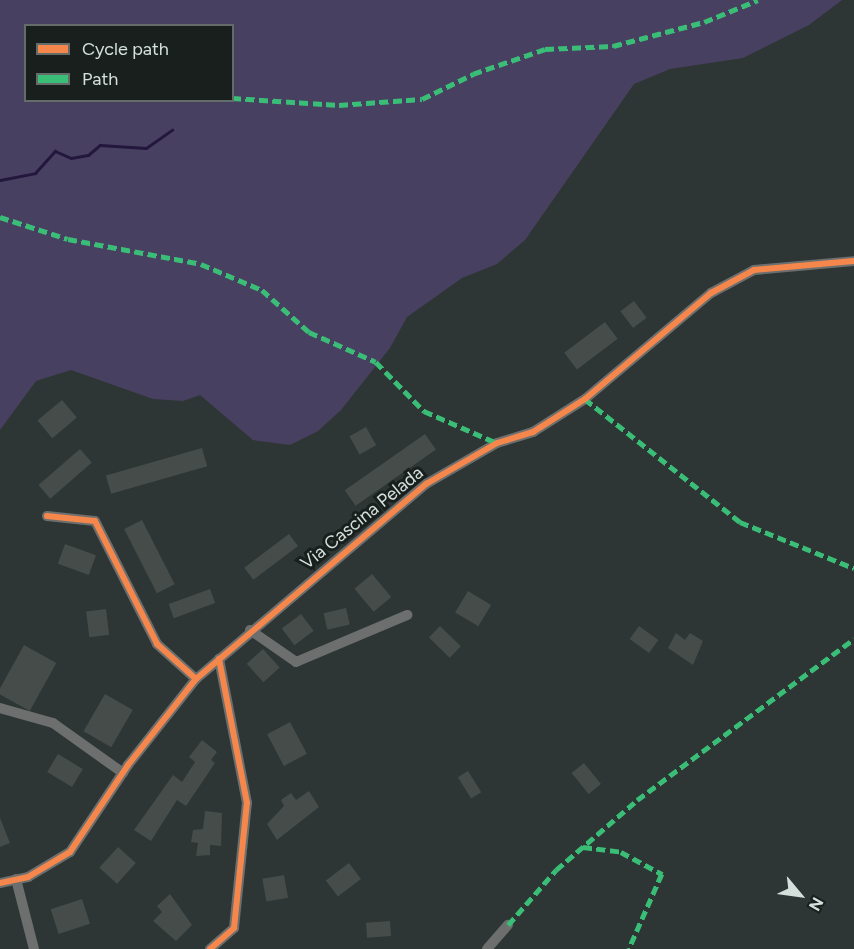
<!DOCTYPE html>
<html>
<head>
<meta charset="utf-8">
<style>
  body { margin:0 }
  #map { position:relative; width:854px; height:949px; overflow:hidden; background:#2d3634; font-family:Figtree,sans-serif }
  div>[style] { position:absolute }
  .green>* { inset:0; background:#484060 }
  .stream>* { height:3px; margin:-1.5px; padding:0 1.5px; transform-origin:1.5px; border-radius:1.5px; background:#24173e }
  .building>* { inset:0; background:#454c4a; transform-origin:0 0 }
  .street>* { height:10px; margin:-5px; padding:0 5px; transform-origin:5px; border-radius:5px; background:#6c6f6e }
  .quiet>* { height:4.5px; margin-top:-2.25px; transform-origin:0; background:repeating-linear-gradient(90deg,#3abd76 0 9px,transparent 0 13.5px) }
  .cycleway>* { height:6px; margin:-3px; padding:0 3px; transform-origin:3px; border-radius:3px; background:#f5874c }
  span { translate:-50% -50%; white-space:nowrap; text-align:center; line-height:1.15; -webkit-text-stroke:6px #181f1d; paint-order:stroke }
  .street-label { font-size:18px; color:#d5e0dc }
  .legend { position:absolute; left:24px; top:24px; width:210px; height:78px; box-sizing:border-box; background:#181f1d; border:2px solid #646c69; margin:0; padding:8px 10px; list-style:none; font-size:18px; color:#d5e0dc }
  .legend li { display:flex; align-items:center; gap:12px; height:30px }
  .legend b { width:30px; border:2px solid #646c69 }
  .north { position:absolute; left:770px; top:865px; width:60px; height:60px; -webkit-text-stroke:4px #181f1d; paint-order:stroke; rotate:119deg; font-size:16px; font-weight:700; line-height:24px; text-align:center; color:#d5e0dc }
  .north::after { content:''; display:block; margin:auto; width:21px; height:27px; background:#d5e0dc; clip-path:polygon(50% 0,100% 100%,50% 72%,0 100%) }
</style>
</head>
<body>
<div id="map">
  <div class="green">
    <div style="clip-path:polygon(evenodd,0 0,842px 0,809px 25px,743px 58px,670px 69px,634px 84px,525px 240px,497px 264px,462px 278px,407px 317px,390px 348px,341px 410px,318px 431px,290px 445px,253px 440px,200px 395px,183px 401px,153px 399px,71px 370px,36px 381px,0 430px,0 0,26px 26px,232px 26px,232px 100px,26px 100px,26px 26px)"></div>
  </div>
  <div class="stream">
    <div style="left:0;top:180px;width:36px;rotate:-11deg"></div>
    <div style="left:35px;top:173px;width:30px;rotate:-48deg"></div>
    <div style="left:55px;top:151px;width:17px;rotate:24deg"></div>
    <div style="left:71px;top:158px;width:17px;rotate:-10deg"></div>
    <div style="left:88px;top:155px;width:16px;rotate:-40deg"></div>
    <div style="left:100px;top:145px;width:46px;rotate:3.7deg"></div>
    <div style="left:146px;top:148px;width:32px;rotate:-35deg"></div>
  </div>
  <div class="building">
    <div style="left:634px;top:301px;width:21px;height:17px;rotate:53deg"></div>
    <div style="left:605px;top:322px;width:21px;height:51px;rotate:53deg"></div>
    <div style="left:62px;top:400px;width:23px;height:32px;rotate:50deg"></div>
    <div style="left:366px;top:427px;width:21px;height:19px;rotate:61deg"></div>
    <div style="left:425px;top:434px;width:19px;height:98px;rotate:55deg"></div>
    <div style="left:202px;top:448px;width:19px;height:100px;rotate:74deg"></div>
    <div style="left:80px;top:449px;width:18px;height:55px;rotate:49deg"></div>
    <div style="left:142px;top:520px;width:72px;height:20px;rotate:63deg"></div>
    <div style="left:289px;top:534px;width:15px;height:56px;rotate:53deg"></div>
    <div style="left:65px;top:544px;width:33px;height:21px;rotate:20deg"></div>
    <div style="left:372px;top:574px;width:30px;height:23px;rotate:50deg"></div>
    <div style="left:210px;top:589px;width:15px;height:44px;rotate:70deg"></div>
    <div style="left:468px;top:591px;width:27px;height:25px;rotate:31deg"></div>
    <div style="left:346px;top:608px;width:17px;height:23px;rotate:77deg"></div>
    <div style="left:106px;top:609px;width:26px;height:20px;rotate:83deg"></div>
    <div style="left:301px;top:614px;width:21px;height:24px;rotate:53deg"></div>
    <div style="left:440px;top:626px;width:29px;height:16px;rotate:44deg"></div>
    <div style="left:639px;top:626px;width:24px;height:16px;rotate:36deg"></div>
    <div style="clip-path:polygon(676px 633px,685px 640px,690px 633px,703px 641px,693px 665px,668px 648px)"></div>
    <div style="left:24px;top:645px;width:37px;height:55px;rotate:29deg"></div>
    <div style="left:263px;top:649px;width:25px;height:22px;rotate:48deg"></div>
    <div style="left:105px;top:694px;width:32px;height:43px;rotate:30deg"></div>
    <div style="left:290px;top:722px;width:36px;height:26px;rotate:62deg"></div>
    <div style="clip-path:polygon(202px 740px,217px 752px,211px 760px,215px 763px,186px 806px,177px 800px,151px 841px,134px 830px,173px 775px,182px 782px,195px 762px,189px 757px)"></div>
    <div style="left:58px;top:754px;width:29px;height:21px;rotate:31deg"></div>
    <div style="left:584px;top:763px;width:27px;height:16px;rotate:51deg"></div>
    <div style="left:468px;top:771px;width:25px;height:12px;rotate:58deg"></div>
    <div style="clip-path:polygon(309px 791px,319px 807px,277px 840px,267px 824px,284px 806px,281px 800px,291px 793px,296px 800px)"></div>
    <div style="clip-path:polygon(205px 811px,222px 813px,221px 846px,210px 845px,210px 855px,196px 856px,198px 843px,191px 842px,193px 830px,203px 829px)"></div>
    <div style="clip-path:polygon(0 818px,10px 843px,0 847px)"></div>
    <div style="left:118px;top:847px;width:24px;height:28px;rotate:42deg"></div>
    <div style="left:349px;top:863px;width:20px;height:29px;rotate:53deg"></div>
    <div style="left:284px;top:875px;width:23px;height:22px;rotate:80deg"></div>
    <div style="clip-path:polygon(170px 894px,192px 925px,176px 941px,153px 921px,162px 912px,157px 906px)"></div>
    <div style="left:82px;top:899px;width:26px;height:33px;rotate:72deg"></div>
    <div style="left:390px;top:921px;width:15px;height:24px;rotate:86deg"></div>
  </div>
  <div class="street">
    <div style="left:47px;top:516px;width:48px;rotate:5.9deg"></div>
    <div style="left:95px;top:521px;width:138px;rotate:63.2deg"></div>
    <div style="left:157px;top:644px;width:52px;rotate:41.9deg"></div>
    <div style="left:250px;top:630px;width:56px;rotate:34.8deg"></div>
    <div style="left:296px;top:662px;width:121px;rotate:-22.9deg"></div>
    <div style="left:0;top:708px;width:55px;rotate:15.8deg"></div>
    <div style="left:53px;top:723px;width:86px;rotate:35.5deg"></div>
    <div style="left:16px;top:879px;width:72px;rotate:75.6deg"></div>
    <div style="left:0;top:883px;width:29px;rotate:-12deg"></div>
    <div style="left:28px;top:877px;width:49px;rotate:-30.8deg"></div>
    <div style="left:70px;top:852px;width:105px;rotate:-56.3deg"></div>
    <div style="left:128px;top:765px;width:110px;rotate:-51.7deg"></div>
    <div style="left:196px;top:679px;width:302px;rotate:-40.3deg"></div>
    <div style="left:426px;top:484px;width:82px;rotate:-30deg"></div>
    <div style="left:497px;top:443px;width:38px;rotate:-17deg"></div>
    <div style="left:533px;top:432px;width:62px;rotate:-32.4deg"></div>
    <div style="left:585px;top:399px;width:165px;rotate:-40.1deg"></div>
    <div style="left:711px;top:293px;width:49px;rotate:-28.1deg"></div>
    <div style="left:754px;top:270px;width:100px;rotate:-5.1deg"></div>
    <div style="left:210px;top:949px;width:32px;rotate:-41deg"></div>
    <div style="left:234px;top:928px;width:126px;rotate:-84.1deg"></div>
    <div style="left:247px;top:803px;width:147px;rotate:-101deg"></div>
    <div style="left:487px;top:949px;width:32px;rotate:-49deg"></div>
  </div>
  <div class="quiet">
    <div style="left:232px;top:98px;width:107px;rotate:3.7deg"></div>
    <div style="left:339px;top:105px;width:83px;rotate:-4.1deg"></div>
    <div style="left:422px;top:99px;width:57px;rotate:-26.1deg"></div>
    <div style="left:473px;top:74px;width:76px;rotate:-19.1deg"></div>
    <div style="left:545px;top:49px;width:68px;rotate:-2.5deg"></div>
    <div style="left:613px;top:46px;width:94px;rotate:-14.8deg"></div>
    <div style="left:704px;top:22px;width:58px;rotate:-22.2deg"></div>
    <div style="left:0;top:217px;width:71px;rotate:17.9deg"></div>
    <div style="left:68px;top:239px;width:135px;rotate:10.6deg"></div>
    <div style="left:201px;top:264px;width:66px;rotate:23.1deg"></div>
    <div style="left:262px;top:290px;width:63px;rotate:41.8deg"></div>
    <div style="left:309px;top:332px;width:73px;rotate:24.1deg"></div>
    <div style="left:376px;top:362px;width:69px;rotate:45.6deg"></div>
    <div style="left:424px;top:411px;width:80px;rotate:23.7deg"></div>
    <div style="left:585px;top:399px;width:198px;rotate:38.4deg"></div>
    <div style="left:740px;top:522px;width:123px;rotate:22deg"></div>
    <div style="left:583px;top:847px;width:38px;rotate:7deg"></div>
    <div style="left:621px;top:852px;width:47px;rotate:28.2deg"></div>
    <div style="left:662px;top:874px;width:82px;rotate:113.7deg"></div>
    <div style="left:508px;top:925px;width:73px;rotate:-48.9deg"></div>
    <div style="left:556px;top:870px;width:107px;rotate:-40.8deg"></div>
    <div style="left:637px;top:800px;width:270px;rotate:-36.6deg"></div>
  </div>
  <div class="cycleway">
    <div style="left:47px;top:516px;width:48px;rotate:5.9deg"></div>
    <div style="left:95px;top:521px;width:138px;rotate:63.2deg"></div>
    <div style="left:157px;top:644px;width:52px;rotate:41.9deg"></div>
    <div style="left:0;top:883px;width:29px;rotate:-12deg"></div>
    <div style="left:28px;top:877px;width:49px;rotate:-30.8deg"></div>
    <div style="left:70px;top:852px;width:105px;rotate:-56.3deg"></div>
    <div style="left:128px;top:765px;width:110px;rotate:-51.7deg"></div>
    <div style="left:196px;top:679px;width:302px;rotate:-40.3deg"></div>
    <div style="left:426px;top:484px;width:82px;rotate:-30deg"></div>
    <div style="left:497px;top:443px;width:38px;rotate:-17deg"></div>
    <div style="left:533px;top:432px;width:62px;rotate:-32.4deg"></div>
    <div style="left:585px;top:399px;width:165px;rotate:-40.1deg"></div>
    <div style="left:711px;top:293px;width:49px;rotate:-28.1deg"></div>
    <div style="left:754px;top:270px;width:100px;rotate:-5.1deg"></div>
    <div style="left:210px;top:949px;width:32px;rotate:-41deg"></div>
    <div style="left:234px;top:928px;width:126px;rotate:-84.1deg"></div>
    <div style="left:247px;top:803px;width:147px;rotate:-101deg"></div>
  </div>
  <div class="street-label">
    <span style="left:362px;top:518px;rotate:-39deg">Via Cascina Pelada</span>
  </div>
  <ul class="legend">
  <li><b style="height:8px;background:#f5874c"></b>Cycle path</li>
  <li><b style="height:8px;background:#3abd76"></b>Path</li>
  </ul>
  <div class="north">N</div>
</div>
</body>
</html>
